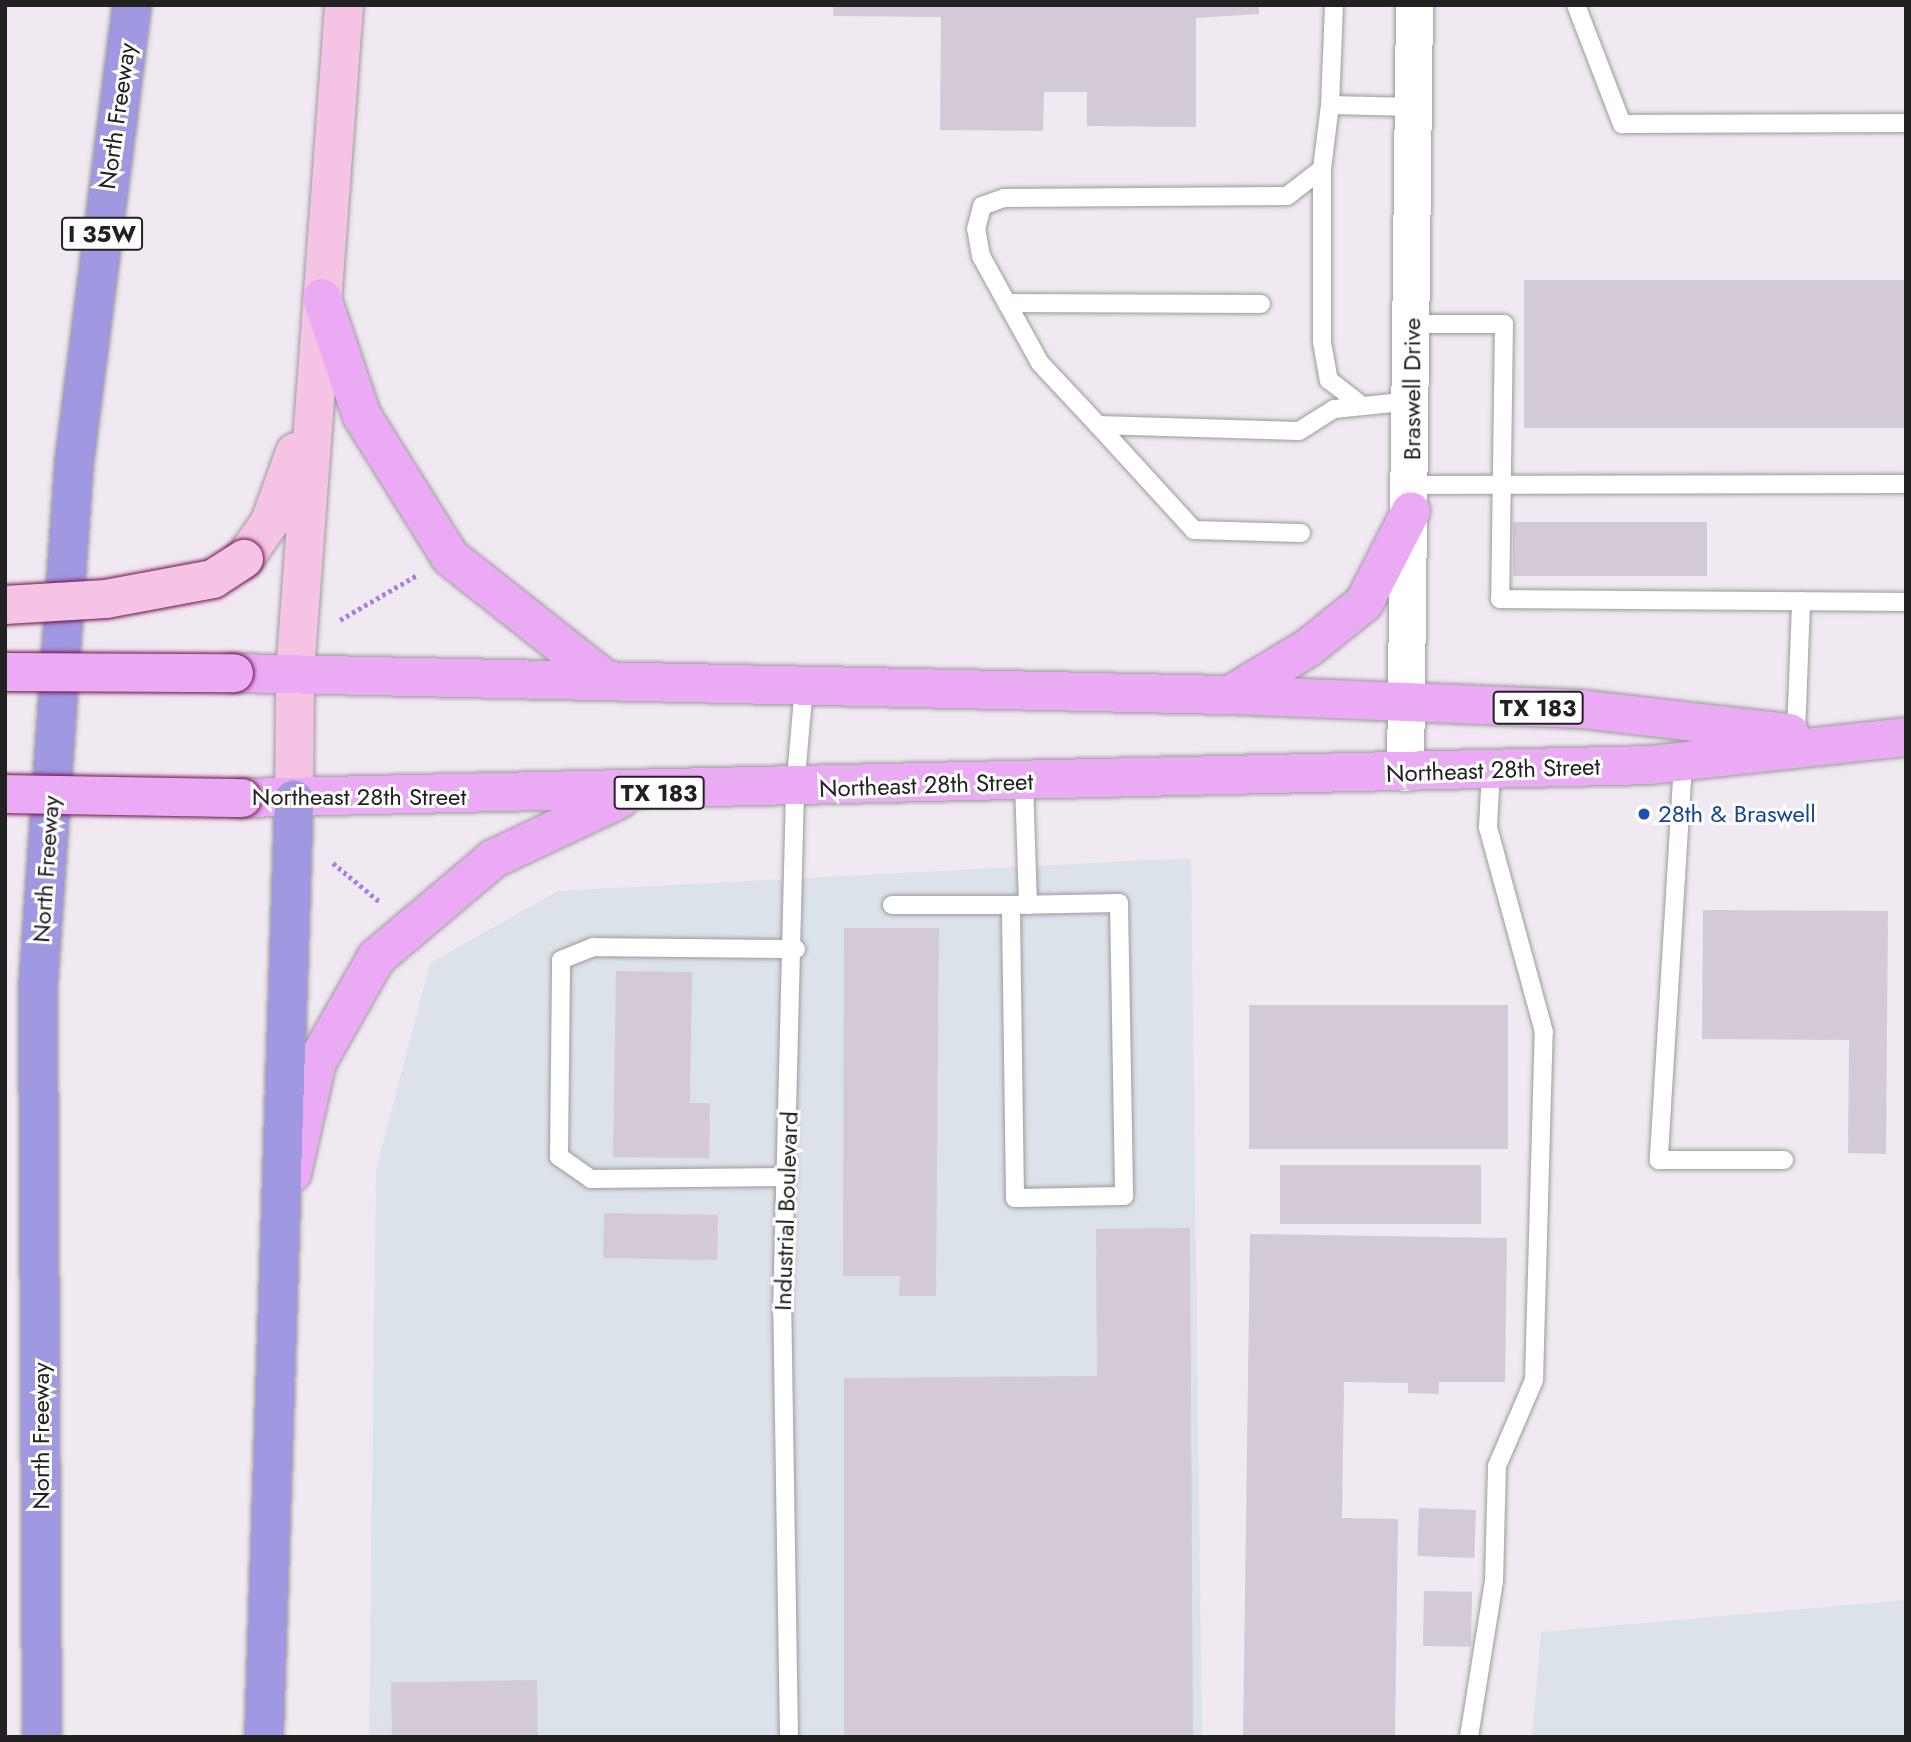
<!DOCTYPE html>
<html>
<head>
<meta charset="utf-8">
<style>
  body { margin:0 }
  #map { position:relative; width:1911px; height:1742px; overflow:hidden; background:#f0e9f1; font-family:Jost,sans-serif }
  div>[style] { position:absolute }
  .industrial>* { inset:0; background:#dbe2e9 }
  .building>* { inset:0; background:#d3c9d7; transform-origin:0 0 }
  .path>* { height:4.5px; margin-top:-2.25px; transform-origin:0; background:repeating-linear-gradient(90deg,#a97cee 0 3.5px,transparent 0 7px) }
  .roads { filter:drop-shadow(0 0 2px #9b9b9b) drop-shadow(0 0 2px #9b9b9b) }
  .service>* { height:18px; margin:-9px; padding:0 9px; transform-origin:9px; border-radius:9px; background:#fff }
  .minor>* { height:37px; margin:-18.5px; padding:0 18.5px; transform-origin:18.5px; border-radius:18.5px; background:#fff }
  .secondary>* { height:38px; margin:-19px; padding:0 19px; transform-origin:19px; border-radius:19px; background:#f5c3e3 }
  .primary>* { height:38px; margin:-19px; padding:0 19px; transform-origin:19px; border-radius:19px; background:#eaaaf4 }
  .motorway>* { height:38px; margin:-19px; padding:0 19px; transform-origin:19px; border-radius:19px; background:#a098e0 }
  .bridges { filter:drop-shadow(0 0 2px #710f4a) drop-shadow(0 0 2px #710f4a) }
  .secondary-bridge>* { height:38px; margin:-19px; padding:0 19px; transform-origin:19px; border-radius:19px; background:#f5c3e3 }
  .primary-bridge>* { height:38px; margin:-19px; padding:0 19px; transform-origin:19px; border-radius:19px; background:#eaaaf4 }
  .dots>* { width:19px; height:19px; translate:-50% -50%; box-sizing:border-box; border:4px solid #fff; border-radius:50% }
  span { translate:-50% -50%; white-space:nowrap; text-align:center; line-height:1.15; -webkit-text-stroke:6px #fff; paint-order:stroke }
  .shield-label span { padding:2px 5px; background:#fff; border:2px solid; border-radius:5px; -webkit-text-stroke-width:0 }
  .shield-label { font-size:23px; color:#212121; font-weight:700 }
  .street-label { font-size:24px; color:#212121 }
  .transit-label { font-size:24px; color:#164399 }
  .left { translate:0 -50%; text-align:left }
  .frame { position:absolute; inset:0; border:7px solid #212121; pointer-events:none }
</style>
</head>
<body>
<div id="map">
  <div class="industrial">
    <div style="clip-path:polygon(1191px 858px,1202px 1737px,369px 1737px,376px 1170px,430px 963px,558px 891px)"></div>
    <div style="clip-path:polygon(1906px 1600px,1906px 1737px,1532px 1737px,1541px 1632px)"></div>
  </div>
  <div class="building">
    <div style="clip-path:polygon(833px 5px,1259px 5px,1259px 14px,1196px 18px,1196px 127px,1087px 126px,1087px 92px,1044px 92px,1043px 131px,940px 130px,941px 17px,833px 16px)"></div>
    <div style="left:1524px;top:280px;width:382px;height:148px"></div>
    <div style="left:1707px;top:522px;width:54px;height:194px;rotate:90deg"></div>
    <div style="clip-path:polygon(1703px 910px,1888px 911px,1886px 1154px,1848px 1153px,1849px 1040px,1702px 1039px)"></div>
    <div style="clip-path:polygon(844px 928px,939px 928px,936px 1296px,899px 1296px,900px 1276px,843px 1276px)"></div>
    <div style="clip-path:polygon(616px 971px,692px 972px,690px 1103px,710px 1103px,709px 1158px,613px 1157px)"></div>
    <div style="left:1249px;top:1005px;width:259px;height:144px"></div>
    <div style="left:1280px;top:1165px;width:201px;height:59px"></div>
    <div style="left:604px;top:1213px;width:114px;height:45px;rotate:1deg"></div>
    <div style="clip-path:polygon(1190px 1228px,1193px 1737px,844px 1737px,844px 1378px,1097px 1376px,1096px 1229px)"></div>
    <div style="clip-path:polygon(1250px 1234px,1507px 1238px,1505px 1382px,1439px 1382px,1439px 1394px,1408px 1393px,1408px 1383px,1344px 1382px,1342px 1518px,1398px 1519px,1395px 1737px,1243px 1737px)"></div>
    <div style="left:1419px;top:1508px;width:57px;height:48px;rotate:2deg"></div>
    <div style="left:1424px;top:1591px;width:48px;height:55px;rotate:1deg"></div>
    <div style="left:537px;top:1680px;width:57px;height:146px;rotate:89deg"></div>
  </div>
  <div class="path">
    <div style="left:340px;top:620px;width:89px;rotate:-30.3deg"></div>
    <div style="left:333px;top:863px;width:61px;rotate:39.7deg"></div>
  </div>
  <div class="roads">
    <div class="service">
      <div style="left:1576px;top:5px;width:128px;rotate:68.9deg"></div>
      <div style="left:1622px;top:124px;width:284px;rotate:-0.2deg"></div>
      <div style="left:1330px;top:105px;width:100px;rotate:-87.7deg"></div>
      <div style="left:1322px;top:169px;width:173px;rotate:90deg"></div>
      <div style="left:1322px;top:342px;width:39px;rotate:80deg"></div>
      <div style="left:1329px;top:380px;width:37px;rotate:38deg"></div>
      <div style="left:1007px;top:303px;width:254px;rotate:0.2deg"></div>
      <div style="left:1413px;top:324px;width:91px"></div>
      <div style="left:1504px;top:324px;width:275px;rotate:90.8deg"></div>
      <div style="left:1500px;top:599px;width:406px;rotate:0.4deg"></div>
      <div style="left:1412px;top:401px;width:78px;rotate:174.1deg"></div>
      <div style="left:1334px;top:409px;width:41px;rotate:147.8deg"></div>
      <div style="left:1299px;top:431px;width:201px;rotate:-178.3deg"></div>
      <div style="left:1098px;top:425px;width:85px;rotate:-133.1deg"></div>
      <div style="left:1040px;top:363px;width:122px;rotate:-118.9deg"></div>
      <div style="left:981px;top:256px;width:27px;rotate:-100deg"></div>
      <div style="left:976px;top:229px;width:24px;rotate:-75deg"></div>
      <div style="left:982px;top:206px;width:23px;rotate:-20deg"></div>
      <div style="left:1004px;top:198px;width:283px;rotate:-0.4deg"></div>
      <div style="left:1287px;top:196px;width:44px;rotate:-37.6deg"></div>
      <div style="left:1322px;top:169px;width:64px;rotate:-82.9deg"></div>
      <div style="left:1330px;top:105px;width:84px;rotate:1.4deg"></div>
      <div style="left:1098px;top:425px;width:142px;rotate:47.6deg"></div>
      <div style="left:1194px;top:530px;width:107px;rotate:1.6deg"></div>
      <div style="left:1412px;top:485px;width:494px;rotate:-0.1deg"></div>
      <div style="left:1796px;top:734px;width:133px;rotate:-87.8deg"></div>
      <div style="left:1683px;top:763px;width:398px;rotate:93.5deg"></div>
      <div style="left:1659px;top:1160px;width:125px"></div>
      <div style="left:1024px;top:783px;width:122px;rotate:88.1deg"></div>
      <div style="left:1119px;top:903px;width:293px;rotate:89deg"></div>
      <div style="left:1124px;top:1196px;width:109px;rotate:178.9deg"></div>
      <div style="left:1015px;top:1198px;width:293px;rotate:-90.8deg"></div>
      <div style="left:1011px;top:905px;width:108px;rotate:-1.1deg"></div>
      <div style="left:892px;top:905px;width:119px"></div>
      <div style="left:787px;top:1177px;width:196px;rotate:179.4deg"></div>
      <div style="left:591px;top:1179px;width:39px;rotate:-145deg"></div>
      <div style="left:559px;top:1157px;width:197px;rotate:-89.4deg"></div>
      <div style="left:561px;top:960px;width:35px;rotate:-22deg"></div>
      <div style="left:593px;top:947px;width:203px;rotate:0.6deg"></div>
      <div style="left:789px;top:1737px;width:423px;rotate:-90.9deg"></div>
      <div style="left:782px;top:1314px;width:525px;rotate:-88.58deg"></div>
      <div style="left:795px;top:789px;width:102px;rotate:-85deg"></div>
      <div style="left:1469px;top:1737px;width:158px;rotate:-80.9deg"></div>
      <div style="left:1494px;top:1581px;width:115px;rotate:-88.5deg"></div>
      <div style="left:1497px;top:1466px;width:94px;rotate:-66.7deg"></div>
      <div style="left:1534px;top:1380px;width:348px;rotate:-88.4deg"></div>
      <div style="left:1544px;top:1032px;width:213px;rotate:-105.3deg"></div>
      <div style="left:1488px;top:827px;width:58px;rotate:-87deg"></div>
    </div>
    <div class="minor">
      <div style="left:1405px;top:772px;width:767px;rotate:-89.33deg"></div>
    </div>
    <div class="secondary">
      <div style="left:244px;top:559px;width:45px;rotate:-54.9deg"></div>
      <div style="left:270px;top:522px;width:74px;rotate:-70.3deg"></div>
      <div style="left:294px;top:799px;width:126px;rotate:-89.5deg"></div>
      <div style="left:295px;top:673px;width:670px;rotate:-85.8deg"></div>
    </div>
    <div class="primary">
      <div style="left:322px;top:298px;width:125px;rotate:71.3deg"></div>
      <div style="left:362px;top:416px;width:166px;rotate:58deg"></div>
      <div style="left:450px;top:557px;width:200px;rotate:38.3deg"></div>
      <div style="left:234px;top:673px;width:996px;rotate:1.27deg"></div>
      <div style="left:1230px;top:695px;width:351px;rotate:2.3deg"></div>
      <div style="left:1581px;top:709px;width:210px;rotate:6.6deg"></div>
      <div style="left:1230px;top:695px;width:91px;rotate:-31.1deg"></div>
      <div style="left:1308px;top:648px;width:72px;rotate:-38.8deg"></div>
      <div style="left:1364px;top:603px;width:103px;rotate:-62.9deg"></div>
      <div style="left:242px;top:798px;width:1407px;rotate:-1.34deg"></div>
      <div style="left:1649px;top:765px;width:259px;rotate:-6.2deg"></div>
      <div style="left:292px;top:1173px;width:114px;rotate:-77.3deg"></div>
      <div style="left:317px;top:1062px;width:120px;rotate:-60.4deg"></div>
      <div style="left:376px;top:958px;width:153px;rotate:-40.2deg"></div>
      <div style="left:493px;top:859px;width:140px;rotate:-25.3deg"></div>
    </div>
    <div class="motorway">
      <div style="left:42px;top:1737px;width:750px;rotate:-90.31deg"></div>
      <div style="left:38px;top:987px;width:524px;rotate:-86.06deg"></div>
      <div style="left:74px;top:464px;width:463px;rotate:-82.8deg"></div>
      <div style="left:264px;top:1737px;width:938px;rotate:-88.17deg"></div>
    </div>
  </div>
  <div class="bridges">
    <div class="secondary-bridge">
      <div style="left:5px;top:605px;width:101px;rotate:-3.4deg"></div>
      <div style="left:106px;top:599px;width:109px;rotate:-10.6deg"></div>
      <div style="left:213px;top:579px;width:37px;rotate:-33deg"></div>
    </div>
    <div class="primary-bridge">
      <div style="left:5px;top:672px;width:229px;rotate:0.3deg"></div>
      <div style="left:5px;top:794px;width:237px;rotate:1deg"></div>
    </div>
  </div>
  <div class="dots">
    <div style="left:1644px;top:814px;background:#1a4fb4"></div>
  </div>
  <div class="shield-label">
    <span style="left:102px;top:234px">I 35W</span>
    <span style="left:1538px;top:708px">TX 183</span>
    <span style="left:659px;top:793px">TX 183</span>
  </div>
  <div class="street-label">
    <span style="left:117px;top:116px;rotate:-82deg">North Freeway</span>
    <span style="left:1412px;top:389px;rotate:-90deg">Braswell Drive</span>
    <span style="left:1493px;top:770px;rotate:-2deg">Northeast 28th Street</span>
    <span style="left:926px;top:785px;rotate:-2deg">Northeast 28th Street</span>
    <span style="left:359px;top:797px">Northeast 28th Street</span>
    <span style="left:46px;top:869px;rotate:-86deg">North Freeway</span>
    <span style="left:786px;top:1211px;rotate:-88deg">Industrial Boulevard</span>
    <span style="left:41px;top:1436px;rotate:-90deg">North Freeway</span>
  </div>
  <div class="transit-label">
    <span class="left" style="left:1658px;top:814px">28th &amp; Braswell</span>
  </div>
  <div class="frame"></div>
</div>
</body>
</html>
